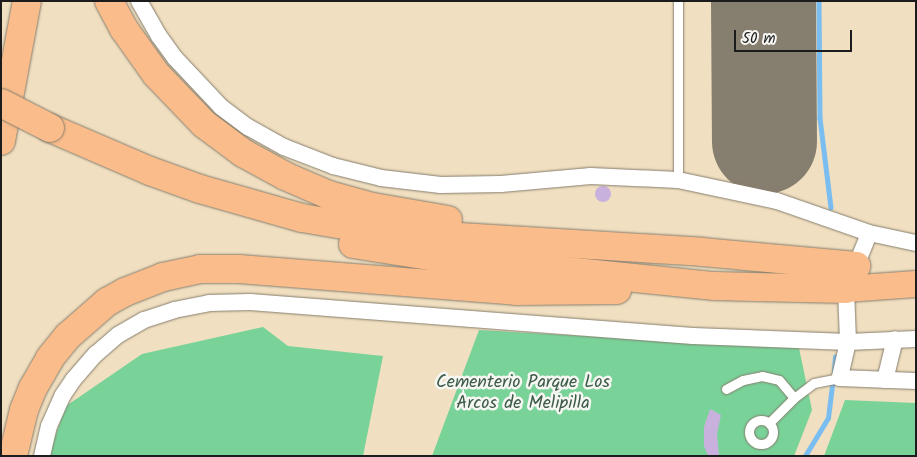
<!DOCTYPE html>
<html>
<head>
<meta charset="utf-8">
<style>
  body { margin:0 }
  #map { position:relative; width:917px; height:457px; overflow:hidden; background:#f0dfc0; font-family:Kalam,sans-serif }
  div>[style] { position:absolute }
  .green>* { inset:0; background:#79d399 }
  .stream>* { height:4.5px; margin:-2.25px; padding:0 2.25px; transform-origin:2.25px; border-radius:2.25px; background:#7abdf0 }
  .runway>* { height:105px; margin:-52.5px; padding:0 52.5px; transform-origin:52.5px; border-radius:52.5px; background:#867e6e }
  .building>* { inset:0; background:#c9b1de }
  .round { border-radius:50% }
  .roads { filter:drop-shadow(0 0 1px #867e6e) drop-shadow(0 0 1px #867e6e) }
  .lane>* { height:9px; margin:-4.5px; padding:0 4.5px; transform-origin:4.5px; border-radius:4.5px; background:#fff }
  .lane>.ring { margin:-4.5px; padding:0; box-sizing:content-box; background:none; border:9px solid #fff; border-radius:50% }
  .street>* { height:16px; margin:-8px; padding:0 8px; transform-origin:8px; border-radius:8px; background:#fff }
  .primary>* { height:26px; margin:-13px; padding:0 13px; transform-origin:13px; border-radius:13px; background:#f9bc8a }
  .highway>* { height:28px; margin:-14px; padding:0 14px; transform-origin:14px; border-radius:14px; background:#f9bc8a }
  .bridges { filter:drop-shadow(0 0 1px #867e6e) drop-shadow(0 0 1px #867e6e) }
  .highway-bridge>* { height:28px; margin:-14px; padding:0 14px; transform-origin:14px; border-radius:14px; background:#f9bc8a }
  span { translate:-50% -50%; white-space:nowrap; text-align:center; line-height:1.15; -webkit-text-stroke:5px #f6f6f2; paint-order:stroke }
  .park-label { font-size:18px; color:#3d5c48 }
  .frame { position:absolute; inset:0; border:2px solid #1c1c1c; pointer-events:none }
  .scale { position:absolute; left:734px; top:30px; width:118px; height:22px; box-sizing:border-box; border:2px solid #1c1c1c; border-top:0; padding-left:6px; font-size:15px; line-height:18px; white-space:nowrap; color:#1c1c1c; -webkit-text-stroke:4px #f6f6f2; paint-order:stroke }
</style>
</head>
<body>
<div id="map">
  <div class="green">
    <div style="clip-path:polygon(263px 327px,288px 346px,383px 356px,363px 456px,48px 456px,66px 406px,142px 354px)"></div>
    <div style="clip-path:polygon(479px 330px,799px 348px,812px 410px,794px 456px,432px 456px)"></div>
    <div style="clip-path:polygon(845px 400px,916px 403px,916px 456px,824px 456px)"></div>
  </div>
  <div class="stream">
    <div style="left:819px;top:1px;width:117px;rotate:89.5deg"></div>
    <div style="left:820px;top:118px;width:90px;rotate:83deg"></div>
    <div style="left:834px;top:371px;width:14px;rotate:-86deg"></div>
    <div style="left:805px;top:456px;width:44px;rotate:-58.8deg"></div>
    <div style="left:828px;top:418px;width:39px;rotate:-83deg"></div>
  </div>
  <div class="runway">
    <div style="left:763px;top:1px;width:140px;rotate:89.6deg"></div>
  </div>
  <div class="building">
    <div class="round" style="left:595px;top:186px;width:16px;height:16px"></div>
    <div style="clip-path:polygon(710px 409px,721px 415px,717px 434px,719px 456px,708px 456px,704px 446px,704px 427px)"></div>
  </div>
  <div class="roads">
    <div class="lane">
      <div style="left:678px;top:180px;width:179px;rotate:-90deg"></div>
      <div style="left:726px;top:389px;width:19px;rotate:-28deg"></div>
      <div style="left:743px;top:380px;width:19px;rotate:-12deg"></div>
      <div style="left:762px;top:376px;width:17px;rotate:13deg"></div>
      <div style="left:779px;top:380px;width:23px;rotate:50deg"></div>
      <div class="ring" style="left:749px;top:420px;width:15px;height:15px"></div>
      <div style="left:769px;top:423px;width:35px;rotate:-45deg"></div>
      <div style="left:794px;top:398px;width:25px;rotate:-37deg"></div>
      <div style="left:814px;top:383px;width:26px;rotate:-11deg"></div>
    </div>
    <div class="street">
      <div style="left:139px;top:1px;width:40px;rotate:60.3deg"></div>
      <div style="left:159px;top:36px;width:27px;rotate:54deg"></div>
      <div style="left:175px;top:58px;width:67px;rotate:46.8deg"></div>
      <div style="left:221px;top:107px;width:34px;rotate:37deg"></div>
      <div style="left:248px;top:127px;width:41px;rotate:29.1deg"></div>
      <div style="left:284px;top:147px;width:53px;rotate:21.2deg"></div>
      <div style="left:333px;top:166px;width:49px;rotate:14deg"></div>
      <div style="left:381px;top:178px;width:60px;rotate:6.7deg"></div>
      <div style="left:441px;top:185px;width:60px;rotate:-1deg"></div>
      <div style="left:501px;top:184px;width:90px;rotate:-5.1deg"></div>
      <div style="left:591px;top:176px;width:87px;rotate:2.6deg"></div>
      <div style="left:678px;top:180px;width:101px;rotate:12deg"></div>
      <div style="left:777px;top:201px;width:97px;rotate:19.2deg"></div>
      <div style="left:869px;top:233px;width:48px;rotate:12deg"></div>
      <div style="left:856px;top:266px;width:35px;rotate:-68deg"></div>
      <div style="left:846px;top:289px;width:53px;rotate:87.8deg"></div>
      <div style="left:848px;top:342px;width:37px;rotate:103deg"></div>
      <div style="left:840px;top:378px;width:76px;rotate:2.3deg"></div>
      <div style="left:885px;top:380px;width:42px;rotate:-76.3deg"></div>
      <div style="left:42px;top:456px;width:31px;rotate:-77deg"></div>
      <div style="left:49px;top:426px;width:34px;rotate:-66deg"></div>
      <div style="left:63px;top:395px;width:18px;rotate:-56deg"></div>
      <div style="left:73px;top:380px;width:35px;rotate:-49deg"></div>
      <div style="left:96px;top:354px;width:29px;rotate:-41deg"></div>
      <div style="left:118px;top:335px;width:30px;rotate:-30deg"></div>
      <div style="left:144px;top:320px;width:32px;rotate:-18deg"></div>
      <div style="left:174px;top:310px;width:36px;rotate:-11deg"></div>
      <div style="left:209px;top:303px;width:41px;rotate:-1.4deg"></div>
      <div style="left:250px;top:302px;width:444px;rotate:4.4deg"></div>
      <div style="left:693px;top:336px;width:155px;rotate:2.2deg"></div>
      <div style="left:848px;top:342px;width:68px;rotate:-2.5deg"></div>
    </div>
    <div class="primary">
      <div style="left:846px;top:289px;width:70px;rotate:-4.1deg"></div>
    </div>
    <div class="highway">
      <div style="left:109px;top:1px;width:32px;rotate:62deg"></div>
      <div style="left:124px;top:29px;width:55px;rotate:54.6deg"></div>
      <div style="left:156px;top:74px;width:69px;rotate:46.2deg"></div>
      <div style="left:204px;top:124px;width:49px;rotate:36.6deg"></div>
      <div style="left:243px;top:153px;width:48px;rotate:28.7deg"></div>
      <div style="left:285px;top:176px;width:48px;rotate:23.4deg"></div>
      <div style="left:329px;top:195px;width:46px;rotate:15.3deg"></div>
      <div style="left:373px;top:207px;width:76px;rotate:9.8deg"></div>
      <div style="left:50px;top:128px;width:109px;rotate:23.3deg"></div>
      <div style="left:150px;top:171px;width:53px;rotate:19.8deg"></div>
      <div style="left:200px;top:189px;width:106px;rotate:15.9deg"></div>
      <div style="left:302px;top:218px;width:54px;rotate:9.6deg"></div>
      <div style="left:355px;top:227px;width:56px;rotate:7.1deg"></div>
      <div style="left:411px;top:234px;width:292px;rotate:3.5deg"></div>
      <div style="left:702px;top:252px;width:155px;rotate:5.2deg"></div>
      <div style="left:1px;top:141px;width:142px;rotate:-79.5deg"></div>
      <div style="left:353px;top:244px;width:96px;rotate:9deg"></div>
      <div style="left:448px;top:259px;width:268px;rotate:5.8deg"></div>
      <div style="left:715px;top:286px;width:131px;rotate:1.3deg"></div>
      <div style="left:13px;top:456px;width:47px;rotate:-76.6deg"></div>
      <div style="left:24px;top:410px;width:24px;rotate:-68deg"></div>
      <div style="left:33px;top:388px;width:34px;rotate:-60deg"></div>
      <div style="left:50px;top:358px;width:28px;rotate:-51deg"></div>
      <div style="left:68px;top:336px;width:52px;rotate:-41.1deg"></div>
      <div style="left:107px;top:302px;width:21px;rotate:-29deg"></div>
      <div style="left:125px;top:292px;width:41px;rotate:-21.5deg"></div>
      <div style="left:163px;top:277px;width:38px;rotate:-12deg"></div>
      <div style="left:200px;top:269px;width:39px"></div>
      <div style="left:239px;top:269px;width:278px;rotate:4.5deg"></div>
      <div style="left:516px;top:291px;width:101px;rotate:-0.6deg"></div>
    </div>
  </div>
  <div class="bridges">
    <div class="highway-bridge">
      <div style="left:1px;top:103px;width:55px;rotate:27deg"></div>
    </div>
  </div>
  <div class="park-label">
    <span style="left:523px;top:394px">Cementerio Parque Los<br>Arcos de Melipilla</span>
  </div>
  <div class="frame"></div>
  <div class="scale">50 m</div>
</div>
</body>
</html>
